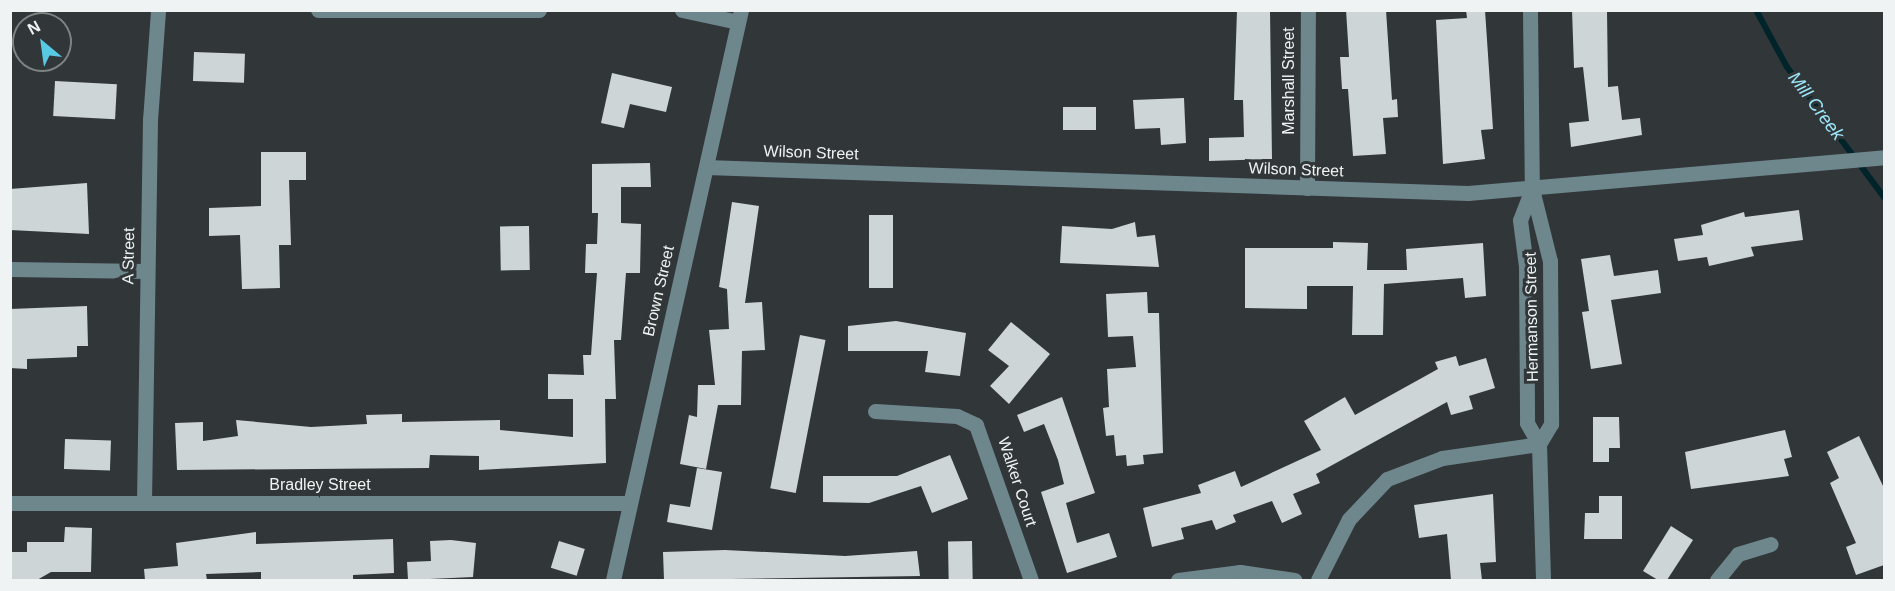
<!DOCTYPE html>
<html>
<head>
<meta charset="utf-8">
<style>
  body { margin:0 }
  #map { position:relative; width:1895px; height:591px; overflow:hidden; background:#313638; font-family:Arial,sans-serif }
  div>[style] { position:absolute }
  .stream>* { height:6px; margin:-3px; padding:0 3px; transform-origin:3px; border-radius:3px; background:#01232a }
  .building>* { inset:0; background:#ced5d6; transform-origin:0 0 }
  .minor>* { height:15px; margin:-7.5px; padding:0 7.5px; transform-origin:7.5px; border-radius:7.5px; background:#6e878d }
  span { translate:-50% -50%; white-space:nowrap; text-align:center; line-height:1.15; -webkit-text-stroke:6px #313638; paint-order:stroke }
  .street-label { font-size:16px; color:#eff3f3 }
  .water-label { font-size:18px; color:#9de8fa; font-style:italic }
  .frame { position:absolute; inset:0; border:12px solid #eff3f3; pointer-events:none }
  .north { position:absolute; left:12px; top:12px; width:60px; height:60px; box-sizing:border-box; background:#313638; border:2px solid #7d8283; border-radius:50%; rotate:331deg; font-size:16px; font-weight:700; line-height:24px; text-align:center; color:#eff3f3 }
  .north::after { content:''; display:block; margin:auto; width:21px; height:27px; background:#57c9e2; clip-path:polygon(50% 0,100% 100%,50% 72%,0 100%) }
</style>
</head>
<body>
<div id="map">
  <div class="stream">
    <div style="left:1756px;top:10px;width:65px;rotate:61.5deg"></div>
    <div style="left:1787px;top:67px;width:162px;rotate:53.3deg"></div>
  </div>
  <div class="building">
    <div style="clip-path:polygon(1237px 10px,1270px 10px,1272px 159px,1209px 161px,1209px 138px,1244px 137px,1243px 100px,1234px 100px)"></div>
    <div style="clip-path:polygon(1346px 10px,1386px 10px,1392px 100px,1397px 99px,1398px 117px,1383px 118px,1386px 154px,1353px 156px,1348px 89px,1342px 89px,1340px 57px,1349px 57px)"></div>
    <div style="clip-path:polygon(1466px 10px,1485px 10px,1493px 129px,1481px 130px,1485px 159px,1443px 164px,1436px 20px,1467px 18px)"></div>
    <div style="clip-path:polygon(1572px 10px,1607px 10px,1608px 87px,1618px 86px,1622px 120px,1640px 118px,1642px 135px,1571px 147px,1569px 123px,1589px 121px,1583px 67px,1574px 68px)"></div>
    <div style="left:194px;top:52px;width:51px;height:29px;rotate:2deg"></div>
    <div style="clip-path:polygon(612px 73px,672px 87px,666px 112px,630px 104px,624px 128px,601px 123px)"></div>
    <div style="left:55px;top:81px;width:62px;height:35px;rotate:3deg"></div>
    <div style="clip-path:polygon(1184px 98px,1186px 143px,1161px 145px,1160px 128px,1135px 129px,1133px 100px)"></div>
    <div style="left:1063px;top:107px;width:33px;height:23px"></div>
    <div style="clip-path:polygon(261px 152px,306px 152px,306px 180px,289px 180px,291px 245px,279px 245px,280px 288px,242px 289px,240px 235px,209px 236px,209px 208px,261px 206px)"></div>
    <div style="clip-path:polygon(650px 163px,651px 187px,621px 187px,621px 223px,641px 224px,640px 273px,626px 273px,621px 340px,614px 340px,616px 399px,605px 399px,606px 463px,479px 470px,479px 456px,430px 455px,429px 468px,177px 470px,175px 423px,203px 422px,203px 441px,238px 436px,236px 420px,311px 427px,367px 424px,366px 415px,402px 414px,402px 422px,500px 420px,500px 430px,573px 437px,573px 399px,548px 399px,548px 374px,584px 375px,583px 355px,591px 355px,597px 273px,585px 273px,586px 244px,597px 244px,598px 213px,592px 213px,592px 164px)"></div>
    <div style="clip-path:polygon(87px 183px,89px 234px,10px 230px,10px 189px)"></div>
    <div style="clip-path:polygon(732px 202px,759px 206px,745px 303px,762px 302px,765px 350px,742px 351px,741px 405px,718px 405px,706px 469px,680px 464px,689px 415px,697px 417px,698px 385px,715px 385px,709px 330px,729px 329px,727px 289px,719px 287px)"></div>
    <div style="clip-path:polygon(1799px 210px,1803px 240px,1751px 247px,1754px 256px,1709px 266px,1707px 257px,1678px 261px,1674px 239px,1703px 235px,1701px 225px,1744px 212px,1745px 217px)"></div>
    <div style="left:869px;top:215px;width:24px;height:73px"></div>
    <div style="clip-path:polygon(1135px 222px,1137px 237px,1155px 235px,1159px 267px,1060px 263px,1062px 226px,1112px 229px)"></div>
    <div style="left:529px;top:226px;width:44px;height:29px;rotate:89deg"></div>
    <div style="clip-path:polygon(1333px 242px,1368px 243px,1367px 270px,1407px 270px,1406px 249px,1483px 243px,1486px 296px,1465px 298px,1463px 278px,1384px 284px,1383px 335px,1352px 335px,1353px 286px,1307px 286px,1307px 309px,1245px 308px,1245px 248px,1333px 248px)"></div>
    <div style="clip-path:polygon(1610px 255px,1614px 276px,1658px 270px,1661px 293px,1611px 300px,1622px 364px,1591px 369px,1582px 312px,1589px 311px,1581px 259px)"></div>
    <div style="clip-path:polygon(1147px 292px,1148px 313px,1159px 313px,1163px 453px,1143px 455px,1144px 464px,1127px 466px,1126px 455px,1116px 456px,1114px 435px,1106px 436px,1103px 408px,1109px 407px,1107px 369px,1136px 367px,1133px 336px,1108px 337px,1106px 294px)"></div>
    <div style="clip-path:polygon(87px 306px,88px 346px,77px 346px,77px 357px,27px 359px,27px 369px,10px 368px,10px 309px)"></div>
    <div style="clip-path:polygon(896px 321px,966px 333px,960px 376px,925px 372px,928px 351px,848px 351px,848px 326px)"></div>
    <div style="clip-path:polygon(1011px 322px,1050px 354px,1009px 404px,990px 386px,1009px 366px,988px 350px)"></div>
    <div style="left:800px;top:335px;width:26px;height:156px;rotate:11deg"></div>
    <div style="clip-path:polygon(1456px 356px,1459px 366px,1486px 358px,1495px 388px,1469px 396px,1473px 409px,1451px 415px,1447px 402px,1316px 474px,1320px 483px,1293px 494px,1302px 514px,1282px 523px,1272px 501px,1233px 515px,1236px 522px,1216px 530px,1212px 520px,1181px 528px,1184px 539px,1152px 547px,1143px 508px,1201px 493px,1198px 485px,1235px 471px,1241px 487px,1321px 450px,1304px 421px,1345px 397px,1355px 415px,1438px 369px,1435px 362px)"></div>
    <div style="clip-path:polygon(1062px 397px,1095px 493px,1066px 503px,1077px 543px,1109px 533px,1117px 557px,1067px 573px,1041px 492px,1064px 484px,1058px 460px,1044px 424px,1024px 432px,1017px 415px)"></div>
    <div style="clip-path:polygon(1593px 417px,1619px 417px,1620px 448px,1609px 448px,1609px 462px,1593px 462px)"></div>
    <div style="clip-path:polygon(1785px 430px,1792px 457px,1784px 459px,1789px 476px,1691px 489px,1685px 452px)"></div>
    <div style="clip-path:polygon(1859px 436px,1884px 488px,1884px 565px,1856px 575px,1846px 547px,1856px 543px,1830px 483px,1839px 478px,1827px 452px)"></div>
    <div style="left:65px;top:439px;width:46px;height:30px;rotate:2deg"></div>
    <div style="clip-path:polygon(950px 455px,968px 499px,932px 513px,921px 486px,869px 503px,823px 502px,823px 476px,897px 476px)"></div>
    <div style="clip-path:polygon(697px 468px,722px 472px,712px 530px,667px 522px,670px 504px,690px 507px)"></div>
    <div style="clip-path:polygon(1493px 494px,1496px 562px,1480px 563px,1482px 580px,1451px 580px,1447px 534px,1419px 538px,1414px 505px)"></div>
    <div style="clip-path:polygon(1599px 496px,1622px 496px,1622px 539px,1584px 539px,1585px 513px,1599px 513px)"></div>
    <div style="clip-path:polygon(1671px 526px,1693px 540px,1667px 580px,1658px 580px,1643px 571px)"></div>
    <div style="clip-path:polygon(65px 527px,92px 528px,91px 572px,51px 572px,37px 580px,10px 580px,10px 552px,27px 552px,27px 542px,64px 542px)"></div>
    <div style="clip-path:polygon(256px 532px,256px 544px,393px 539px,394px 573px,353px 575px,353px 580px,261px 580px,261px 572px,206px 574px,207px 580px,145px 580px,144px 569px,178px 566px,176px 543px)"></div>
    <div style="clip-path:polygon(451px 540px,476px 543px,473px 577px,408px 580px,407px 562px,431px 561px,430px 541px)"></div>
    <div style="left:559px;top:541px;width:27px;height:28px;rotate:17deg"></div>
    <div style="left:972px;top:541px;width:39px;height:24px;rotate:89deg"></div>
    <div style="clip-path:polygon(725px 550px,845px 556px,917px 551px,920px 576px,664px 580px,663px 552px)"></div>
  </div>
  <div class="minor">
    <div style="left:318px;top:10px;width:221px"></div>
    <div style="left:682px;top:10px;width:57px;rotate:12.1deg"></div>
    <div style="left:1530px;top:10px;width:179px;rotate:89.4deg"></div>
    <div style="left:1532px;top:189px;width:74px;rotate:76deg"></div>
    <div style="left:1550px;top:261px;width:163px;rotate:89.6deg"></div>
    <div style="left:1551px;top:424px;width:23px;rotate:121deg"></div>
    <div style="left:706px;top:167px;width:762px;rotate:1.95deg"></div>
    <div style="left:1468px;top:193px;width:418px;rotate:-4.9deg"></div>
    <div style="left:1307px;top:188px;width:178px;rotate:-89.7deg"></div>
    <div style="left:1532px;top:189px;width:33px;rotate:111deg"></div>
    <div style="left:1520px;top:220px;width:46px;rotate:82.6deg"></div>
    <div style="left:1526px;top:266px;width:157px;rotate:89.6deg"></div>
    <div style="left:1527px;top:423px;width:24px;rotate:60deg"></div>
    <div style="left:1539px;top:444px;width:136px;rotate:88.3deg"></div>
    <div style="left:10px;top:269px;width:136px;rotate:0.8deg"></div>
    <div style="left:875px;top:411px;width:82px;rotate:3.5deg"></div>
    <div style="left:957px;top:416px;width:21px;rotate:25deg"></div>
    <div style="left:976px;top:425px;width:164px;rotate:70.5deg"></div>
    <div style="left:144px;top:502px;width:382px;rotate:-89.1deg"></div>
    <div style="left:150px;top:120px;width:110px;rotate:-85.8deg"></div>
    <div style="left:10px;top:503px;width:619px"></div>
    <div style="left:613px;top:580px;width:584px;rotate:-77.34deg"></div>
    <div style="left:1178px;top:580px;width:63px;rotate:-7.4deg"></div>
    <div style="left:1240px;top:572px;width:55px;rotate:8.4deg"></div>
    <div style="left:1318px;top:580px;width:68px;rotate:-63.1deg"></div>
    <div style="left:1349px;top:519px;width:55px;rotate:-46.5deg"></div>
    <div style="left:1387px;top:479px;width:59px;rotate:-20.9deg"></div>
    <div style="left:1442px;top:458px;width:98px;rotate:-8.2deg"></div>
    <div style="left:1717px;top:580px;width:33px;rotate:-51deg"></div>
    <div style="left:1738px;top:554px;width:34px;rotate:-17deg"></div>
  </div>
  <div class="street-label">
    <span style="left:1289px;top:81px;rotate:-90deg">Marshall Street</span>
    <span style="left:811px;top:153px;rotate:2deg">Wilson Street</span>
    <span style="left:1296px;top:170px;rotate:2deg">Wilson Street</span>
    <span style="left:129px;top:256px;rotate:-89deg">A Street</span>
    <span style="left:659px;top:291px;rotate:-77deg">Brown Street</span>
    <span style="left:1532px;top:317px;rotate:-91deg">Hermanson Street</span>
    <span style="left:1017px;top:482px;rotate:72deg">Walker Court</span>
    <span style="left:320px;top:485px">Bradley Street</span>
  </div>
  <div class="water-label">
    <span style="left:1816px;top:106px;rotate:53deg">Mill Creek</span>
  </div>
  <div class="frame"></div>
  <div class="north">N</div>
</div>
</body>
</html>
